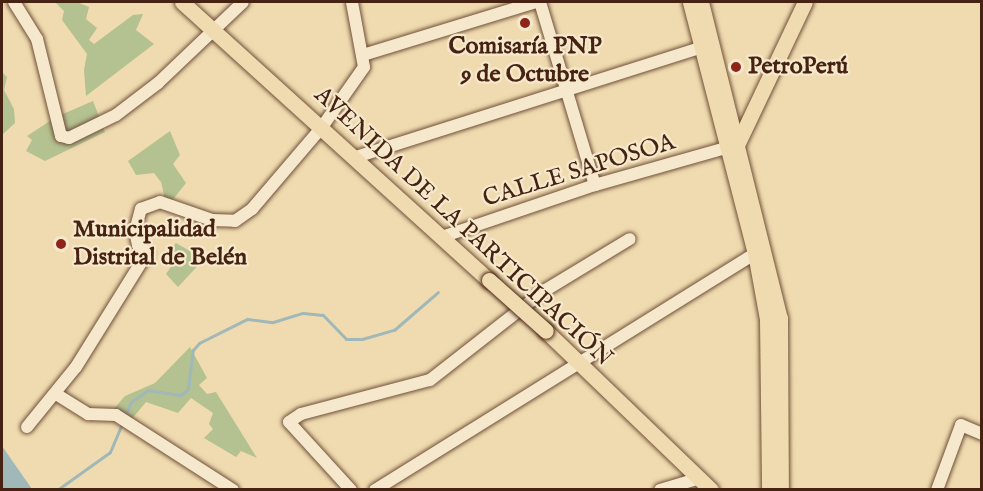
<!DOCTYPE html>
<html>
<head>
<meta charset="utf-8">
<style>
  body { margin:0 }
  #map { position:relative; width:983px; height:491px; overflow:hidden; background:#f0dbb0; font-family:"IM FELL English",serif }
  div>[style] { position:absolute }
  .green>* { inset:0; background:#b4c190 }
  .water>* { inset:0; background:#a0b8b7 }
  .stream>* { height:3px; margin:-1.5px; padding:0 1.5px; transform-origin:1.5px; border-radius:1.5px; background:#a0b8b7 }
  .roads { filter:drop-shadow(0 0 2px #705039) drop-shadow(0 0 2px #705039) }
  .minor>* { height:12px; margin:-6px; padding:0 6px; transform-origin:6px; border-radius:6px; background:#f5e8cc }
  .major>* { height:15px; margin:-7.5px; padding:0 7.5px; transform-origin:7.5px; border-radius:7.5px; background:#f0dbb0 }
  .bridges { filter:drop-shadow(0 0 2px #452211) drop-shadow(0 0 2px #452211) }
  .major-bridge>* { height:15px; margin:-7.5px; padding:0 7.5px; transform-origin:7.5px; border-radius:7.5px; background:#f0dbb0 }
  .dots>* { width:16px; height:16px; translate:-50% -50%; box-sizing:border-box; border:3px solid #f5e8cc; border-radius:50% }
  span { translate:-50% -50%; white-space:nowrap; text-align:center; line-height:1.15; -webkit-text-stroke:4.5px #f5e8cc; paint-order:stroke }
  .poi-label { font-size:24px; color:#452211; font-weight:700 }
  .left { translate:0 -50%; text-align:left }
  .street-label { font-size:24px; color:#452211 }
  .frame { position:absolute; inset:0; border:3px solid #452211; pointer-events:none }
</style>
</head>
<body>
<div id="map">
  <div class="green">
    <div style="clip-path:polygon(55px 2px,77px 2px,89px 7px,86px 19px,97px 28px,89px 40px,94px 44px,133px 15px,143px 14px,136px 30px,154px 44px,86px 96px,84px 70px,87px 54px,62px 20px,64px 11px)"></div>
    <div style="clip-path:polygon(2px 72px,7px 77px,4px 90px,14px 109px,15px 123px,2px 135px)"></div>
    <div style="clip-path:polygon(93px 101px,105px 132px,45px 161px,26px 151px,32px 140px,27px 136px,56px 117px)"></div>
    <div style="clip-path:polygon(170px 131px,180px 155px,173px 164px,186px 183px,171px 202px,165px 199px,161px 182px,154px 173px,136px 175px,128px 161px)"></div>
    <div style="clip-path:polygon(176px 243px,204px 259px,178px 287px,166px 274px,174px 262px,166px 255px)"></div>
    <div style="clip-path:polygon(190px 347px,207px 378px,199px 385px,207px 394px,216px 392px,257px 458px,241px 451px,236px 457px,204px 438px,213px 429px,209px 424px,213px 413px,191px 398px,178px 413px,146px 402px,131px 420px,112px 411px,125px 396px,155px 383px)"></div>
  </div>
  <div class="water">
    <div style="clip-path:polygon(2px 446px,32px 489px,2px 489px)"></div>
  </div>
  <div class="stream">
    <div style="left:125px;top:416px;width:15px;rotate:-67deg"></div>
    <div style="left:131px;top:402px;width:21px;rotate:-35deg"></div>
    <div style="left:148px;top:390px;width:33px;rotate:9deg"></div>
    <div style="left:181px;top:395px;width:9px;rotate:-41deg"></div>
    <div style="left:188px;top:389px;width:39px;rotate:-83deg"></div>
    <div style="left:193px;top:350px;width:9px;rotate:-49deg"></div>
    <div style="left:199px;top:343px;width:54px;rotate:-26.6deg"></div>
    <div style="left:247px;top:319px;width:26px;rotate:7deg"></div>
    <div style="left:273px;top:322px;width:31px;rotate:-17deg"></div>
    <div style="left:303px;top:313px;width:20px;rotate:6deg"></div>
    <div style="left:323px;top:315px;width:33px;rotate:46deg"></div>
    <div style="left:346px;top:339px;width:16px"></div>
    <div style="left:362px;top:339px;width:33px;rotate:-16deg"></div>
    <div style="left:394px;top:330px;width:58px;rotate:-40.8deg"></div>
    <div style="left:57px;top:490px;width:65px;rotate:-35.6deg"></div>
    <div style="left:110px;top:452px;width:33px;rotate:-67deg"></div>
  </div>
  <div class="roads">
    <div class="minor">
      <div style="left:14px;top:2px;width:44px;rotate:58.1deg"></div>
      <div style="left:37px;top:39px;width:100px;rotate:76.1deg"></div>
      <div style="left:61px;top:136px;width:8px;rotate:14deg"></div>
      <div style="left:69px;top:138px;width:52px;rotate:-26.1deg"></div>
      <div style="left:116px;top:115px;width:53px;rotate:-37.3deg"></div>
      <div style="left:158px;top:83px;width:117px;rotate:-43.6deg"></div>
      <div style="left:540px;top:2px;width:191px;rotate:73.3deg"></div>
      <div style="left:363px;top:55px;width:181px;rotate:-17deg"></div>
      <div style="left:356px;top:157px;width:370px;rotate:-17.6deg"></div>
      <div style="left:442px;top:237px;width:162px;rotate:-18.8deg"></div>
      <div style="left:595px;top:185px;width:139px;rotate:-15.8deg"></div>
      <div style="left:56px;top:394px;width:38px;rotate:32deg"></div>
      <div style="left:88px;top:414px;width:28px;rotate:2deg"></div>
      <div style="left:116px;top:415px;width:139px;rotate:32.7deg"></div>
      <div style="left:27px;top:427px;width:77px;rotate:-50.8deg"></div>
      <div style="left:76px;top:367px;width:134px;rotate:-58.1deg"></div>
      <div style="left:147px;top:253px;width:12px;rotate:-138deg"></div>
      <div style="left:138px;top:245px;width:14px;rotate:-102deg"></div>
      <div style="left:135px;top:231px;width:23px;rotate:-75deg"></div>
      <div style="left:141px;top:209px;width:20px;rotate:-20deg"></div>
      <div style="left:160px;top:202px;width:55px;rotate:19.1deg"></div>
      <div style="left:212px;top:220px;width:23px;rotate:2deg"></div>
      <div style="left:235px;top:221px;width:21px;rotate:-35deg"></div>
      <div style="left:252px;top:209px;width:108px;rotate:-49.5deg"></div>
      <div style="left:322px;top:127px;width:73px;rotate:-55deg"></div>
      <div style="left:364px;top:67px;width:66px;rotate:-100.5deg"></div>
      <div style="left:351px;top:490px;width:92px;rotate:-132.4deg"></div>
      <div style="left:289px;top:422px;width:14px;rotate:-34deg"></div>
      <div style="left:301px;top:414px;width:133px;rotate:-14.8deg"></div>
      <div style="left:430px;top:380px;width:145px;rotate:-38deg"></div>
      <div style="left:544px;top:291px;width:100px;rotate:-31.2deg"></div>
      <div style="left:375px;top:490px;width:455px;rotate:-31.9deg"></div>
      <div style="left:660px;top:490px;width:42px;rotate:-16.7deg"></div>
      <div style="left:937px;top:490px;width:69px;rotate:-69.7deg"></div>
      <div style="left:961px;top:425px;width:23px;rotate:23deg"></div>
    </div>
    <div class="major">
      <div style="left:182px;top:2px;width:414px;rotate:42.2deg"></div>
      <div style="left:690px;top:2px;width:259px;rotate:75.5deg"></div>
      <div style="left:755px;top:253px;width:67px;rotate:79.7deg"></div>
      <div style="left:767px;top:319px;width:171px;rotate:89.3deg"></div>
      <div style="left:701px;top:2px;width:326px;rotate:76deg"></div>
      <div style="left:780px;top:318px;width:172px;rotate:89.7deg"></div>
      <div style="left:737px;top:145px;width:158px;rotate:-64.6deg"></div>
      <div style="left:546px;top:331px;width:229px;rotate:43.9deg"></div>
    </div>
  </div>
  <div class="bridges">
    <div class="major-bridge">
      <div style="left:489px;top:280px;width:76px;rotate:41.8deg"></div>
    </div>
  </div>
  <div class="dots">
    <div style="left:525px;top:23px;background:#8f2418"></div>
    <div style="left:736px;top:67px;background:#8f2418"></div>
    <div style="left:61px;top:244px;background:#8f2418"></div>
  </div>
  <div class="poi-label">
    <span style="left:525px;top:61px">Comisaría PNP<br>9 de Octubre</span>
    <span class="left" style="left:748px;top:67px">PetroPerú</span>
    <span class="left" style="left:73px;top:244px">Municipalidad<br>Distrital de Belén</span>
  </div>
  <div class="street-label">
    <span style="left:579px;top:171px;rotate:-17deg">CALLE SAPOSOA</span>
    <span style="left:463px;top:227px;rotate:43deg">AVENIDA DE LA PARTICIPACIÓN</span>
  </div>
  <div class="frame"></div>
</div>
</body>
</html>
